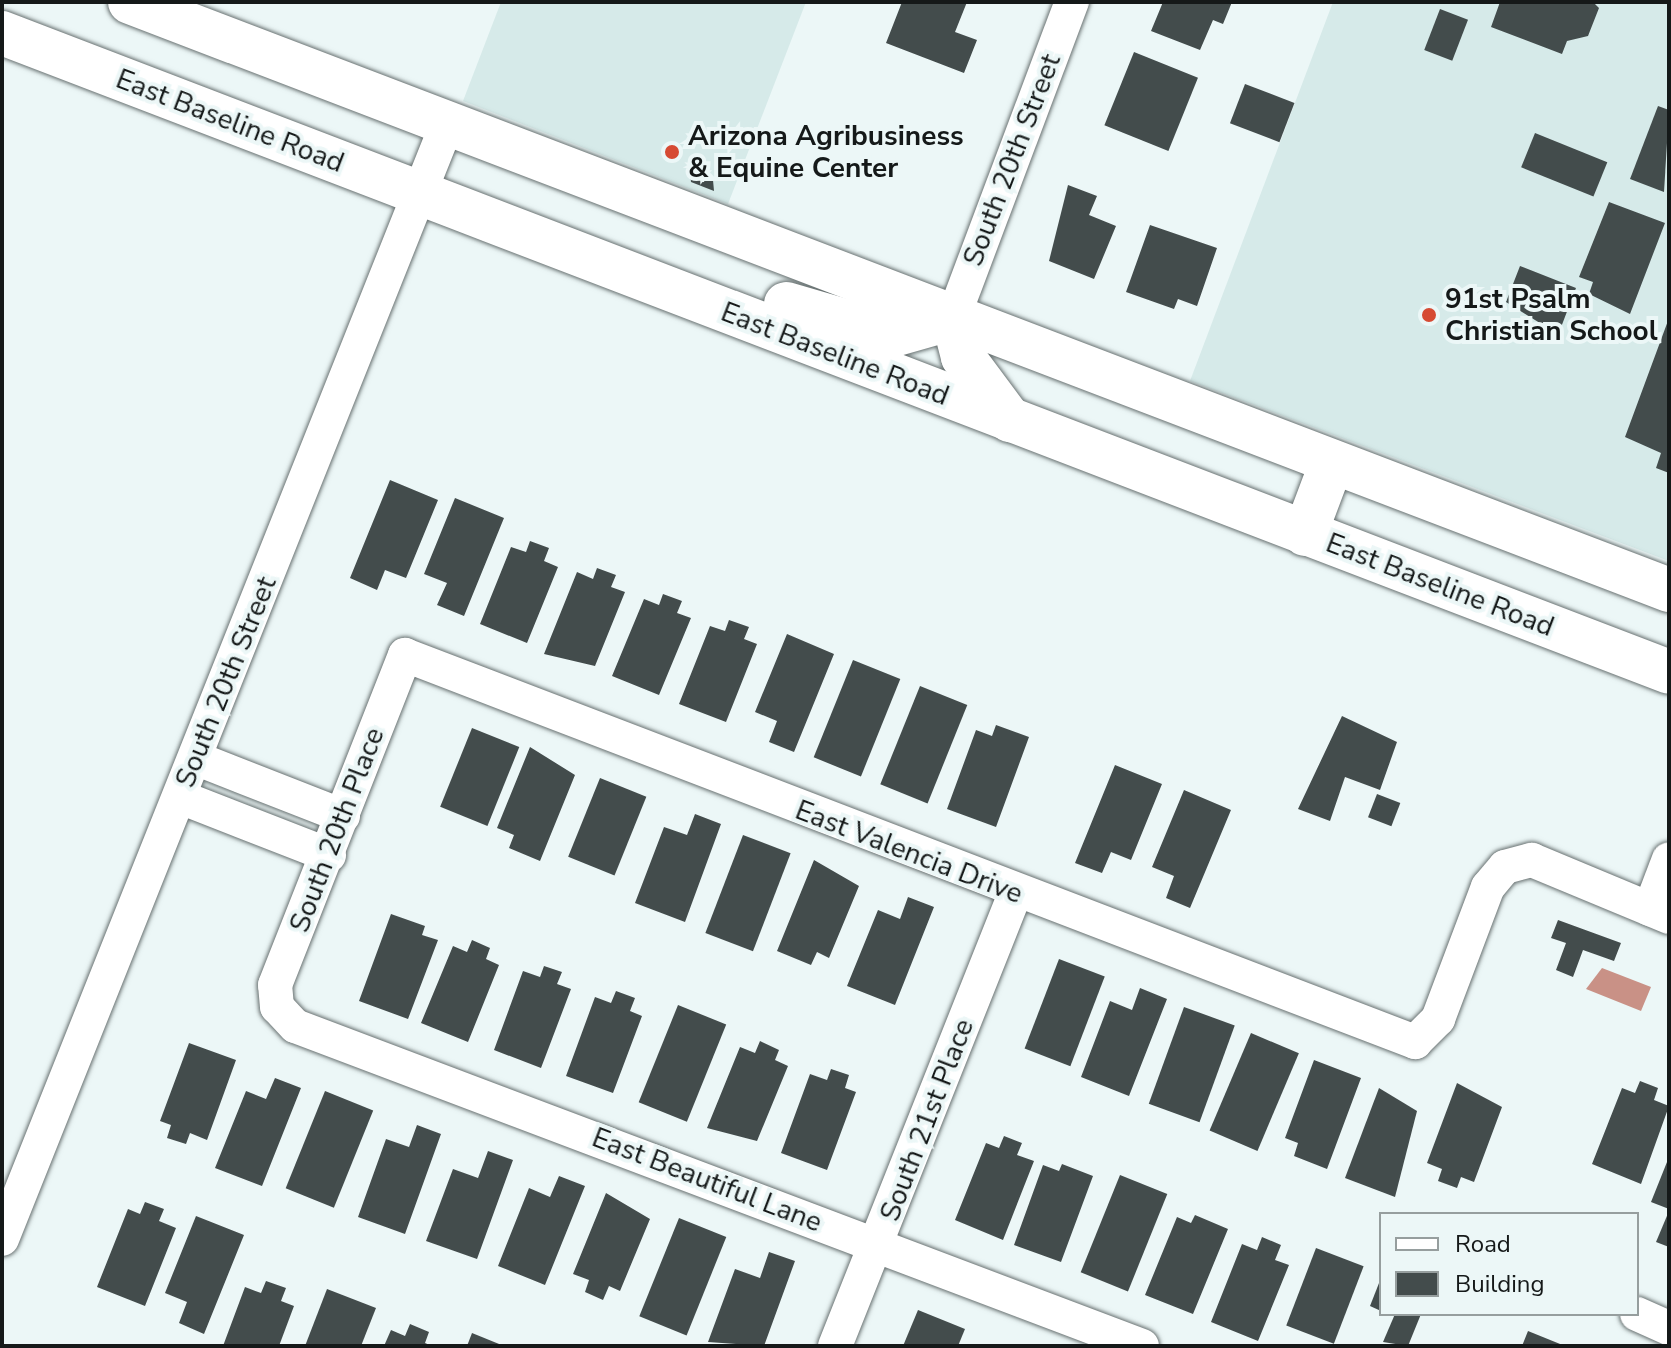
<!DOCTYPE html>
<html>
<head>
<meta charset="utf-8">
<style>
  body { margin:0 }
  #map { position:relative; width:1671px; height:1348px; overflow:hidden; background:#ecf7f7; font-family:"Nunito Sans",sans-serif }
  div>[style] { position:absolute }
  .built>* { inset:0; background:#d6eae9 }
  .water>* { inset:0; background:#c99186 }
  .building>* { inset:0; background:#434c4c; transform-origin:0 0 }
  .roads { filter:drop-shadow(0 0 2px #687171) drop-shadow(0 0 2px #687171) }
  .minor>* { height:34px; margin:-17px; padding:0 17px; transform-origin:17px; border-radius:17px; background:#fff }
  .primary>* { height:44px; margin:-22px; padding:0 22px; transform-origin:22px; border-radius:22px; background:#fff }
  .dots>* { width:22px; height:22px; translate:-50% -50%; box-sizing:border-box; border:4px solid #ecf7f7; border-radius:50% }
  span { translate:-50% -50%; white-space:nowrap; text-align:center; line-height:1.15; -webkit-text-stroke:8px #ecf7f7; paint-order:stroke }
  .street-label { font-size:28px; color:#151919 }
  .poi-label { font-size:28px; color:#151919; font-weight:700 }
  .left { translate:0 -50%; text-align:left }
  .frame { position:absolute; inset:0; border:4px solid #151919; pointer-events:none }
  .legend { position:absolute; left:1379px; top:1212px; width:260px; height:104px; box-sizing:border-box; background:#ecf7f7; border:2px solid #969e9e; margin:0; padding:10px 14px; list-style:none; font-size:24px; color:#151919 }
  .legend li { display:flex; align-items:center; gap:16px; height:40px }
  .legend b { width:40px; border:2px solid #969e9e }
</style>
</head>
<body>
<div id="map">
  <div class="built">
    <div style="clip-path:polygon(501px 2px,806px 2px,728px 204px,463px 101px)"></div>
    <div style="clip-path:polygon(1333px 2px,1669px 2px,1669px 561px,1190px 381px)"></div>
  </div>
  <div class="water">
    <div style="clip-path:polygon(1602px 968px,1651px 987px,1641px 1011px,1586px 989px)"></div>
  </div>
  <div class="building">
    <div style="clip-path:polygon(902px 2px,967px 2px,955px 32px,977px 40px,964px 73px,886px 43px)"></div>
    <div style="clip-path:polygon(1163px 2px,1232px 2px,1223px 24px,1213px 20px,1200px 50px,1151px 31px)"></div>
    <div style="clip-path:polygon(1500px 2px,1593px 2px,1599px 8px,1588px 36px,1567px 41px,1562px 54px,1491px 27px)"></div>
    <div style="left:1440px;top:9px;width:30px;height:44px;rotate:21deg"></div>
    <div style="left:1134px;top:52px;width:69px;height:79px;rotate:22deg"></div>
    <div style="left:1245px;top:84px;width:53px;height:42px;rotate:21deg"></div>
    <div style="clip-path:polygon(1658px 106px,1669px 110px,1664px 192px,1630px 179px)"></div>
    <div style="left:1535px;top:133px;width:78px;height:37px;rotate:22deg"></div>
    <div style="clip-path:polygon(690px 172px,713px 180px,714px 191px,691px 182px)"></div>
    <div style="clip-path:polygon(1068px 185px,1097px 196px,1089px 215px,1116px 226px,1094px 279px,1049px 261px)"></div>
    <div style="clip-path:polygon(1609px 202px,1665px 223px,1630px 314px,1589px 294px,1593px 282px,1579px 277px)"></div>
    <div style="clip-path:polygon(1150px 225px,1217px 248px,1197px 306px,1178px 299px,1174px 309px,1126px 292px)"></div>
    <div style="clip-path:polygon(1520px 266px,1576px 288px,1555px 343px,1544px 339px,1548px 328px,1506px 302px)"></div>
    <div style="clip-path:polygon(1669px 318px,1669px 473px,1656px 468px,1661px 453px,1625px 437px)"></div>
    <div style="clip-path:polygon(390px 480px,438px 500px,406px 578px,385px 570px,377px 590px,350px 578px)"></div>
    <div style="clip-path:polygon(455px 498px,504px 518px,464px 616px,437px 605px,447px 583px,424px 574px)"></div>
    <div style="clip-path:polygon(530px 541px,549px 548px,544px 561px,558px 567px,527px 643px,480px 624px,511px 547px,526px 552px)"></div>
    <div style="clip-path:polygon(597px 568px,616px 575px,611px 587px,625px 592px,595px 666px,544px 654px,577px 572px,593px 579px)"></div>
    <div style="clip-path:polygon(663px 594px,682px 601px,677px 613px,691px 618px,659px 695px,612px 676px,644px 599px,659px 605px)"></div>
    <div style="clip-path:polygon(729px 620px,749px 627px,744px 639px,757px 644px,726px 722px,679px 704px,710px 626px,725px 631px)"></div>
    <div style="clip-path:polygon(787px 634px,834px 654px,794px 752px,769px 742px,777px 721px,755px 712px)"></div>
    <div style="left:853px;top:660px;width:51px;height:105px;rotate:22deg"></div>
    <div style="left:920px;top:686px;width:51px;height:106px;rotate:22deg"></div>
    <div style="clip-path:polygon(1342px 716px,1397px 742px,1380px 790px,1345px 777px,1330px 821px,1298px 809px)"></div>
    <div style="clip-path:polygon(996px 725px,1029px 737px,996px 827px,947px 809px,976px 730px,992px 736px)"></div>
    <div style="left:472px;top:728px;width:51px;height:85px;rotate:22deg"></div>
    <div style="clip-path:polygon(530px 747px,575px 775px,540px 861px,509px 848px,514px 835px,497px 828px)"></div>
    <div style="clip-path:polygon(1115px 765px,1162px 784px,1131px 860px,1111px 852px,1102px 873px,1075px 863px)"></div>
    <div style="left:600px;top:778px;width:50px;height:85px;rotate:22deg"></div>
    <div style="clip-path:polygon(1184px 790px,1231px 810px,1190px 908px,1166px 898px,1174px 876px,1152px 867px)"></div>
    <div style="left:1377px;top:794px;width:25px;height:25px;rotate:21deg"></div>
    <div style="clip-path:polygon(695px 814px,721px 824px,685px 922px,635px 903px,664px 827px,687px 835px)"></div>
    <div style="left:743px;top:835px;width:51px;height:105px;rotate:21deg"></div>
    <div style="clip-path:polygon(814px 860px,859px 886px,829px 958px,817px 952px,811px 965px,777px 951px)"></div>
    <div style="clip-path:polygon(908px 897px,934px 907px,895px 1005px,847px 986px,878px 910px,900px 919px)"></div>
    <div style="clip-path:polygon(391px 914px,425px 926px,422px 935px,438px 940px,408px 1019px,359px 1001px)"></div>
    <div style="clip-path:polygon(1558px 920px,1621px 943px,1614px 961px,1583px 950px,1573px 977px,1556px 970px,1566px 943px,1551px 938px)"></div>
    <div style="clip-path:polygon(472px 940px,490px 948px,486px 959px,499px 965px,468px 1042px,421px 1023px,453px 946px,467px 952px)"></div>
    <div style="left:1059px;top:959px;width:49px;height:96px;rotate:21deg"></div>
    <div style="clip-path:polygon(544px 966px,562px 972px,557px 984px,571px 989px,541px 1068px,494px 1050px,523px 971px,540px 977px)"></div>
    <div style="clip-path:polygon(1140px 988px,1167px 999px,1129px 1096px,1081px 1077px,1110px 1001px,1132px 1010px)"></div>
    <div style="clip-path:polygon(616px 991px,635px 998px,630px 1011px,642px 1016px,613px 1093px,566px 1076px,595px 997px,611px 1003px)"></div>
    <div style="left:678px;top:1005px;width:52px;height:105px;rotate:22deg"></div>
    <div style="left:1184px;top:1007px;width:54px;height:103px;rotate:20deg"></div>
    <div style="left:1251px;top:1033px;width:52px;height:106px;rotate:23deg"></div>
    <div style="clip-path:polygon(760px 1041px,779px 1050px,775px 1060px,788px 1066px,757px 1141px,707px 1128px,740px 1047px,755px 1053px)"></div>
    <div style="clip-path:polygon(189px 1043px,236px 1060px,207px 1140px,190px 1133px,186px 1144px,167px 1138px,171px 1125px,160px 1121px)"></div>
    <div style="clip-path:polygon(1314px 1060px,1361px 1078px,1327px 1169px,1294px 1156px,1298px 1143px,1285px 1138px)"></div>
    <div style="clip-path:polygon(831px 1069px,849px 1075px,845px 1088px,856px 1092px,827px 1170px,781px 1153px,810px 1074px,827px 1080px)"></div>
    <div style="clip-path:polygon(275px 1078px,301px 1088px,262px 1186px,215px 1168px,246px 1091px,266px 1099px)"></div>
    <div style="clip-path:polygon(1640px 1081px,1658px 1088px,1654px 1100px,1669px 1106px,1641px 1184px,1592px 1164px,1622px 1088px,1635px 1093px)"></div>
    <div style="clip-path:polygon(1457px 1083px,1502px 1107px,1474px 1182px,1461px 1177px,1457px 1188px,1438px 1181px,1442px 1169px,1427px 1163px)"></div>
    <div style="clip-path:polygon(1379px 1088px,1417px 1111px,1395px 1197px,1345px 1178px)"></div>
    <div style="left:325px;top:1091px;width:52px;height:105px;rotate:22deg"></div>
    <div style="clip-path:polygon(417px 1125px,441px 1134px,405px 1234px,358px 1217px,386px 1139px,409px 1147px)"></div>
    <div style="clip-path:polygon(1004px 1136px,1022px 1143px,1017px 1155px,1034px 1161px,1003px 1240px,955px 1220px,986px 1143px,999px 1148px)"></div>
    <div style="clip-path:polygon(488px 1151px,513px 1160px,477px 1259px,426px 1241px,453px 1169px,478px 1178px)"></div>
    <div style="clip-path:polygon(1669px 1157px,1669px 1209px,1651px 1202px)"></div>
    <div style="clip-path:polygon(1062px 1164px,1093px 1176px,1061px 1262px,1014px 1245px,1043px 1165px,1059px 1171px)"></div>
    <div style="left:1120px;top:1175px;width:51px;height:105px;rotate:22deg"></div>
    <div style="clip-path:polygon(559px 1176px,585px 1186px,545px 1285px,498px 1266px,529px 1188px,550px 1197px)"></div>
    <div style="clip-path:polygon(606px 1193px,650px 1219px,620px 1291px,609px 1286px,603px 1300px,585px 1292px,589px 1280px,573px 1274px)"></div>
    <div style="clip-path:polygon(145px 1202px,164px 1209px,159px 1221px,176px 1228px,145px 1306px,97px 1287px,128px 1209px,140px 1214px)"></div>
    <div style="clip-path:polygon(1669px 1211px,1669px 1247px,1656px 1242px)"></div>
    <div style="clip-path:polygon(1195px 1215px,1228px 1229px,1193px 1314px,1145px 1295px,1177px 1217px,1191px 1223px)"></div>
    <div style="clip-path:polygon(196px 1216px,244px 1235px,204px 1334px,179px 1323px,187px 1302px,165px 1293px)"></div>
    <div style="left:679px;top:1218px;width:51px;height:106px;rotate:22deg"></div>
    <div style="clip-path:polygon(1262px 1237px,1281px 1245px,1275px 1260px,1289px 1265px,1258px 1341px,1211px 1322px,1242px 1244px,1257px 1250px)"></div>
    <div style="left:1316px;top:1248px;width:51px;height:83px;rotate:21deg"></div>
    <div style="clip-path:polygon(769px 1252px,795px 1261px,764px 1346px,708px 1342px,735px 1269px,760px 1278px)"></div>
    <div style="clip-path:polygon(1381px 1278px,1381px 1311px,1370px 1306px)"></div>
    <div style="clip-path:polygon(266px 1281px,286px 1288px,281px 1301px,294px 1306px,279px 1346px,223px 1346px,245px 1287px,261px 1293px)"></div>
    <div style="clip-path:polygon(327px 1289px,376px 1308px,361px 1346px,305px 1346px)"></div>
    <div style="clip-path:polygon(918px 1310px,965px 1329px,958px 1346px,903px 1346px)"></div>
    <div style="clip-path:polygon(1395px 1314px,1421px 1314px,1408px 1346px,1383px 1342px)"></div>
    <div style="clip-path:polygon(410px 1324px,429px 1332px,425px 1343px,432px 1346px,384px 1346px,391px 1330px,405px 1336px)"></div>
    <div style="clip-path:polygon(1528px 1331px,1565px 1346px,1522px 1346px)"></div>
    <div style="clip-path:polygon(472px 1333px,504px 1346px,467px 1346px)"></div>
  </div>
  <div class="roads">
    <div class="minor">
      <div style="left:953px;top:318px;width:338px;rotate:-69.4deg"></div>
      <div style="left:195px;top:758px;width:159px;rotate:21.4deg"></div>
      <div style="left:180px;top:797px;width:160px;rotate:21.3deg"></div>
      <div style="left:1650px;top:909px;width:53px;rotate:-69.2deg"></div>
      <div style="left:2px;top:1239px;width:1201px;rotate:-68.24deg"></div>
      <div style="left:1637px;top:1314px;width:35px;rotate:24deg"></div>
      <div style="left:835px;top:1346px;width:487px;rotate:-68.3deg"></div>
      <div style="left:1142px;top:1346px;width:905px;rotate:-159.3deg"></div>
      <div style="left:295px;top:1026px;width:26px;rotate:-133deg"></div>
      <div style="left:277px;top:1007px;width:22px;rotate:-95deg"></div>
      <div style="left:275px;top:985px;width:355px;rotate:-68.5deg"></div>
      <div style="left:405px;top:655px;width:1082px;rotate:20.97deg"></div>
      <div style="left:1415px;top:1042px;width:33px;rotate:-45deg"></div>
      <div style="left:1438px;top:1019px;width:141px;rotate:-69.3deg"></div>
      <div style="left:1488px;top:887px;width:26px;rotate:-50deg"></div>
      <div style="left:1505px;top:867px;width:28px;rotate:-15deg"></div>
      <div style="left:1532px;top:860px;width:148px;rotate:22.6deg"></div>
    </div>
    <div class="primary">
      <div style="left:130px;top:2px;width:1648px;rotate:20.91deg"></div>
      <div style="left:2px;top:33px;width:1785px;rotate:20.97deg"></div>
      <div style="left:786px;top:304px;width:111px;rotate:16.2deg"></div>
      <div style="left:893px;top:335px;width:62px;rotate:-15.8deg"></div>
      <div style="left:953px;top:318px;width:40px;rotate:75.6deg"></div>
      <div style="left:963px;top:357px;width:79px;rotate:53.3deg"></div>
      <div style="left:1305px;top:534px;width:77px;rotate:-69.4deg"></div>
    </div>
  </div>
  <div class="dots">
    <div style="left:672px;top:152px;background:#d64a33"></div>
    <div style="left:1429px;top:315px;background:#d64a33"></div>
  </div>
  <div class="street-label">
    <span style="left:230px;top:121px;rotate:21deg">East Baseline Road</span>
    <span style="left:1012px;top:160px;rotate:-69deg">South 20th Street</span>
    <span style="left:835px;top:354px;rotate:21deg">East Baseline Road</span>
    <span style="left:1440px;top:585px;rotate:21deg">East Baseline Road</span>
    <span style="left:226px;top:682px;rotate:-68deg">South 20th Street</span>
    <span style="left:337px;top:830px;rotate:-69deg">South 20th Place</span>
    <span style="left:909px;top:852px;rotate:21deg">East Valencia Drive</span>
    <span style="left:927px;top:1120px;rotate:-69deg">South 21st Place</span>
    <span style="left:707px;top:1180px;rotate:21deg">East Beautiful Lane</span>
  </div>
  <div class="poi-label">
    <span class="left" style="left:688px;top:152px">Arizona Agribusiness<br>&amp; Equine Center</span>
    <span class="left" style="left:1445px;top:315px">91st Psalm<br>Christian School</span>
  </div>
  <div class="frame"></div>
  <ul class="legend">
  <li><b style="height:10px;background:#fff"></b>Road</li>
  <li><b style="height:22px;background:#434c4c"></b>Building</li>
  </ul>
</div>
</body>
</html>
